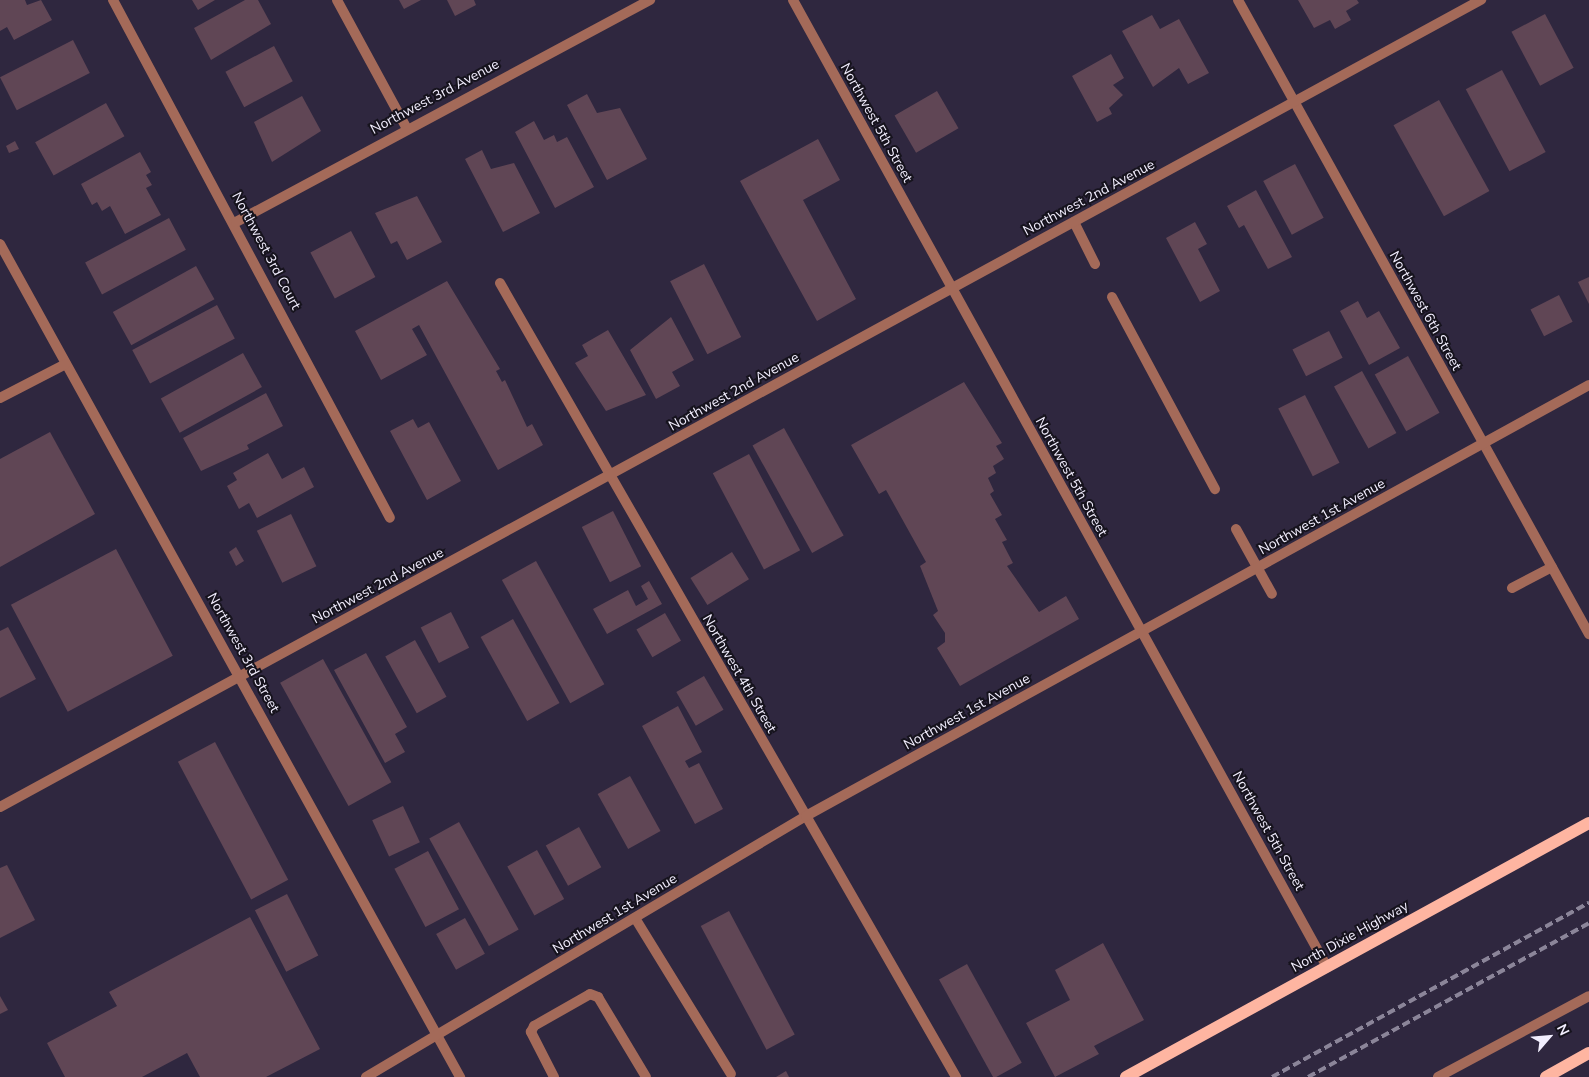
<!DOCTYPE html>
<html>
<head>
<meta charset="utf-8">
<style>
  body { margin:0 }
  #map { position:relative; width:1589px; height:1077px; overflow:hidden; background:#2f273f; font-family:"Nunito Sans",sans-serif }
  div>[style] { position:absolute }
  .building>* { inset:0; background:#604655; transform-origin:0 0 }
  .service>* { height:10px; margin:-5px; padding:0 5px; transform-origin:5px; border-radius:5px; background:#a46a59 }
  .minor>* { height:10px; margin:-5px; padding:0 5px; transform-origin:5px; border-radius:5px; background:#a46a59 }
  .tertiary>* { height:10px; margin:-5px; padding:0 5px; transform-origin:5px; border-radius:5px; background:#a46a59 }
  .primary>* { height:12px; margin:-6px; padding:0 6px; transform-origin:6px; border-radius:6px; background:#feb5a1 }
  .rail>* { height:4px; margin-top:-2px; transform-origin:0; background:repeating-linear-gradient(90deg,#8b8599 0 8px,transparent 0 12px) }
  span { translate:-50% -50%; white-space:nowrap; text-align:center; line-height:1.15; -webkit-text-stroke:4px #16131d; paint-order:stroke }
  .street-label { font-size:14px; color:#f2eefe }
  .north { position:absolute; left:1524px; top:1012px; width:50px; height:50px; -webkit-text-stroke:4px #16131d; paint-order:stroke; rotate:63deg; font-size:14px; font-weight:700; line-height:20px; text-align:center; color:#f2eefe }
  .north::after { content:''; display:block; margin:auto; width:18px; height:22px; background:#f2eefe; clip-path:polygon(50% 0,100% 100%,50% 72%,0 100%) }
</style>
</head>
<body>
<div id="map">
  <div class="building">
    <div style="clip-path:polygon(0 0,25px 0,27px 5px,41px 0,52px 20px,14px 40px,7px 27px,0 31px)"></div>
    <div style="clip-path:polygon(192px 0,215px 0,198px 10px)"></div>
    <div style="clip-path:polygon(245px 0,258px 0,271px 24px,211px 60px,194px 28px)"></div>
    <div style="clip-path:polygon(399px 0,421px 0,404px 9px)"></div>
    <div style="clip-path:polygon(447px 0,474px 0,476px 5px,455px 16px)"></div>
    <div style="clip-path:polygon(1298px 0,1357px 0,1359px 3px,1346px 11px,1351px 20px,1335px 29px,1330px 20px,1314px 28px)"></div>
    <div style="left:1545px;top:14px;width:61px;height:38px;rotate:62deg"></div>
    <div style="clip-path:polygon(1152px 15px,1160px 29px,1179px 19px,1209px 73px,1188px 84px,1179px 68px,1153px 87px,1122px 31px)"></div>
    <div style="left:73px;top:40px;width:37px;height:82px;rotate:63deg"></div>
    <div style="left:274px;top:46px;width:40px;height:55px;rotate:62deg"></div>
    <div style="clip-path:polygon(1111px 54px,1124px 78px,1113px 85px,1123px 95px,1109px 108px,1112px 114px,1097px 122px,1072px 76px)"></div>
    <div style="left:1502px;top:70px;width:93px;height:41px;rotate:62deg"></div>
    <div style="left:937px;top:91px;width:43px;height:49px;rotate:60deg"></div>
    <div style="clip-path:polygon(587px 94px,597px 113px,620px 108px,647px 159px,607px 180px,567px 105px)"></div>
    <div style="clip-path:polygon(302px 96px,321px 131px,272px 162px,254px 122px)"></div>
    <div style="left:1439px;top:100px;width:104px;height:52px;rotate:61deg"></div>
    <div style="left:106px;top:103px;width:38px;height:81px;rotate:61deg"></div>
    <div style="clip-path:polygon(534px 121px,544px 140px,554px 135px,557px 142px,567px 137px,594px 187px,555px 208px,515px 132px)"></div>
    <div style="clip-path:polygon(818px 139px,840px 180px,803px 200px,856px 299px,817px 321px,740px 181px)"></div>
    <div style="clip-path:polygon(15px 141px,19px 149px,9px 153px,6px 146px)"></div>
    <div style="clip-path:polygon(482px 150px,491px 169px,514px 163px,540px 213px,503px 232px,465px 159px)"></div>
    <div style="clip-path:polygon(140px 152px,151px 172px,146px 175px,152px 185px,146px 188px,161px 215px,125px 234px,110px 206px,102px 211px,97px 202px,92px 205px,81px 184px)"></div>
    <div style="left:1295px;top:164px;width:61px;height:36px;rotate:62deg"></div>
    <div style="clip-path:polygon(1256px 190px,1292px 257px,1268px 269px,1244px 225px,1239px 228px,1227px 206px)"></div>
    <div style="clip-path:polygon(417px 196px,442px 242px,407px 260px,397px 241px,391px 244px,375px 213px)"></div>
    <div style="left:169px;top:218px;width:36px;height:95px;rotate:62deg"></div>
    <div style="clip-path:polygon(1195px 222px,1207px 244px,1198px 249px,1220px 291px,1200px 302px,1166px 238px)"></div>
    <div style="left:351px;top:231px;width:52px;height:46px;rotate:62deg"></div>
    <div style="left:704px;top:264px;width:82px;height:38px;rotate:63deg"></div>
    <div style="left:196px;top:266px;width:38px;height:95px;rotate:61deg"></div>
    <div style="clip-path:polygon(1589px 277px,1589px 304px,1578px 282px)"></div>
    <div style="clip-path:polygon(447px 281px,500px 369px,496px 371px,502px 382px,505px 380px,527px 427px,532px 424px,543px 445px,498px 470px,419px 325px,412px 329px,427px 355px,381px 380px,355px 331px)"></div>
    <div style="left:1559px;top:295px;width:30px;height:32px;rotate:63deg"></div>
    <div style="clip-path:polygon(1358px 301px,1367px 318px,1379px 311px,1400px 348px,1369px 365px,1340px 311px)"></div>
    <div style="left:217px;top:305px;width:38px;height:96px;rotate:62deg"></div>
    <div style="clip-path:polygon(671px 317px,694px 360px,672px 372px,680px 386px,656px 399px,630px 350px)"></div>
    <div style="clip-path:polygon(608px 330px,646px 395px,606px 411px,575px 363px,588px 356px,582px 345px)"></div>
    <div style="left:1329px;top:331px;width:30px;height:41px;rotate:63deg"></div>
    <div style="left:243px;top:353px;width:39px;height:94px;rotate:61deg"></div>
    <div style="left:1408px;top:356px;width:65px;height:38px;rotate:61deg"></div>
    <div style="left:1362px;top:371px;width:71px;height:32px;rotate:61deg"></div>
    <div style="clip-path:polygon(964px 382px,1002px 443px,996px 446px,1004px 459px,993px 466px,996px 473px,988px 478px,994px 491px,990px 494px,1002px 515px,995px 519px,1007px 540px,1002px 542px,1013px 563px,1007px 566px,1039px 612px,1066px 596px,1079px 619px,960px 686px,937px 648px,945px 642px,945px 633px,933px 615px,938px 611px,920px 566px,926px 562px,886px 490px,879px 494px,851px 445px)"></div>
    <div style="clip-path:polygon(266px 393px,283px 426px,247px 445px,249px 449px,201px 471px,183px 438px)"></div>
    <div style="left:1305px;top:395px;width:76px;height:30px;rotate:63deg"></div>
    <div style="clip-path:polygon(413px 419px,418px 428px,429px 422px,461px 481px,427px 500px,390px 431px)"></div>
    <div style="left:784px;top:428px;width:123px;height:36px;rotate:61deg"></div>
    <div style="clip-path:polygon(50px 432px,95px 514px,0 567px,0 459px)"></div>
    <div style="clip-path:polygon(268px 453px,282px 479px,304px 467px,314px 487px,257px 518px,249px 503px,239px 509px,227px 486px,237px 480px,233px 473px)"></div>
    <div style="left:749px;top:454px;width:109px;height:41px;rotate:62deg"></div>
    <div style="left:613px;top:511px;width:62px;height:35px;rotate:63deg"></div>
    <div style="left:291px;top:514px;width:58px;height:38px;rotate:64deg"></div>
    <div style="clip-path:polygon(236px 547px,244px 561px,236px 566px,229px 552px)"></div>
    <div style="left:116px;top:549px;width:121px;height:119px;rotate:62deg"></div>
    <div style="left:732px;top:552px;width:32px;height:49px;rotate:58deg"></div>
    <div style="left:536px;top:561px;width:141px;height:39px;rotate:61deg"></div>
    <div style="clip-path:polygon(649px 581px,662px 604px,607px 634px,593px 609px,628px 590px,636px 606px,648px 599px,641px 586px)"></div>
    <div style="left:451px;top:612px;width:40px;height:34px;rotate:63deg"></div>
    <div style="left:665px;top:613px;width:32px;height:33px;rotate:60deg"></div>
    <div style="left:513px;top:619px;width:96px;height:37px;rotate:61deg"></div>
    <div style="clip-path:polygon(8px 627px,36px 679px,0 698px,0 631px)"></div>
    <div style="left:415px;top:640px;width:65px;height:34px;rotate:61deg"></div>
    <div style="clip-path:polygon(366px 653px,407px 727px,395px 734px,405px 752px,385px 763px,334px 670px)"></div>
    <div style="left:323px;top:659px;width:141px;height:49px;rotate:61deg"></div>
    <div style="left:704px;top:676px;width:39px;height:32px;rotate:60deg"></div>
    <div style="clip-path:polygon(678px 706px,702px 752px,685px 761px,689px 768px,699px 763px,723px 809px,695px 824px,642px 726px)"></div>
    <div style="left:215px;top:742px;width:156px;height:42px;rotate:62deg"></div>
    <div style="left:630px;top:776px;width:63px;height:37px;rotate:61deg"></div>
    <div style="left:403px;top:806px;width:40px;height:34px;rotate:65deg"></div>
    <div style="left:459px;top:822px;width:123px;height:34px;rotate:61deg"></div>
    <div style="left:579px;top:827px;width:46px;height:38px;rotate:61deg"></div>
    <div style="left:537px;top:850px;width:56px;height:34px;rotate:61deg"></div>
    <div style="left:428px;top:851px;width:66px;height:38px;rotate:62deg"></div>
    <div style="clip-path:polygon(7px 865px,35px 920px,0 938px,0 868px)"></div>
    <div style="left:287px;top:894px;width:69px;height:36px;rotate:63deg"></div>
    <div style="left:729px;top:911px;width:140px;height:32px;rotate:62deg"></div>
    <div style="clip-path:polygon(250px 917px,320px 1049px,266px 1077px,200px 1077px,187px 1053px,142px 1077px,65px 1077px,47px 1043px,117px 1006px,109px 992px)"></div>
    <div style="left:465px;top:918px;width:41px;height:33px;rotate:61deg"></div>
    <div style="clip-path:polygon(1103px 943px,1144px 1020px,1094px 1046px,1099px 1054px,1055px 1077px,1026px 1023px,1070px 1000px,1055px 970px)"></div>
    <div style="left:967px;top:964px;width:113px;height:32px;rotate:61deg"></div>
    <div style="clip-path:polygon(0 996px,8px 1010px,0 1014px)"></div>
    <div style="clip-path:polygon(786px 1071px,789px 1077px,776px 1077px)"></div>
  </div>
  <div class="service">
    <div style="left:1074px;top:222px;width:47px;rotate:63.4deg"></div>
    <div style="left:1112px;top:297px;width:218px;rotate:61.8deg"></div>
    <div style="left:1236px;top:529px;width:74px;rotate:61deg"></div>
    <div style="left:1512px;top:588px;width:45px;rotate:-27.7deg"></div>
    <div style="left:635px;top:918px;width:183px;rotate:58.4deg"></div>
    <div style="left:554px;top:1077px;width:51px;rotate:-117.1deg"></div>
    <div style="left:531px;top:1032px;width:7px;rotate:-63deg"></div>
    <div style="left:534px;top:1026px;width:64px;rotate:-29.7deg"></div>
    <div style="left:590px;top:994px;width:9px;rotate:21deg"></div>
    <div style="left:598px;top:997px;width:93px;rotate:59deg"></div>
    <div style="left:1438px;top:1077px;width:171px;rotate:-28.2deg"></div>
  </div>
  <div class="minor">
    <div style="left:113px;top:0;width:587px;rotate:61.86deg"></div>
    <div style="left:337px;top:0;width:145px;rotate:61.5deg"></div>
    <div style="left:1238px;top:0;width:725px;rotate:61.03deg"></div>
    <div style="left:236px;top:222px;width:470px;rotate:-28.2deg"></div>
    <div style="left:0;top:244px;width:952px;rotate:61.09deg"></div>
    <div style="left:500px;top:283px;width:916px;rotate:60.13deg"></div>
    <div style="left:0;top:398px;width:74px;rotate:-27.3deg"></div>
    <div style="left:0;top:807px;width:1687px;rotate:-28.59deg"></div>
    <div style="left:366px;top:1077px;width:512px;rotate:-30.68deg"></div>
    <div style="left:806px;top:816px;width:894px;rotate:-28.83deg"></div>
  </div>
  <div class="tertiary">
    <div style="left:793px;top:0;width:1105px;rotate:61.09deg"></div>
  </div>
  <div class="primary">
    <div style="left:1126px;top:1077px;width:528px;rotate:-28.75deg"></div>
    <div style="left:1546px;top:1077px;width:49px;rotate:-29.2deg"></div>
  </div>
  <div class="rail">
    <div style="left:1272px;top:1077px;width:362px;rotate:-28.8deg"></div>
    <div style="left:1308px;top:1077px;width:320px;rotate:-28.7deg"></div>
  </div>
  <div class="street-label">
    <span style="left:435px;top:97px;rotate:-28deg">Northwest 3rd Avenue</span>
    <span style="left:876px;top:123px;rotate:61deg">Northwest 5th Street</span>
    <span style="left:1089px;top:198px;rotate:-28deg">Northwest 2nd Avenue</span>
    <span style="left:266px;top:251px;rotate:62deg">Northwest 3rd Court</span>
    <span style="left:1425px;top:311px;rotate:61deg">Northwest 6th Street</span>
    <span style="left:734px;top:392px;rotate:-29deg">Northwest 2nd Avenue</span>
    <span style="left:1071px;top:477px;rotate:61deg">Northwest 5th Street</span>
    <span style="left:1322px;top:517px;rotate:-29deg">Northwest 1st Avenue</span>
    <span style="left:378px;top:586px;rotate:-28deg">Northwest 2nd Avenue</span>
    <span style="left:243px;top:653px;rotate:61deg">Northwest 3rd Street</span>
    <span style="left:739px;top:674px;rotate:60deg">Northwest 4th Street</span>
    <span style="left:967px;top:712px;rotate:-29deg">Northwest 1st Avenue</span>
    <span style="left:1268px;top:831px;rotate:61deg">Northwest 5th Street</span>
    <span style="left:615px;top:914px;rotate:-31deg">Northwest 1st Avenue</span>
    <span style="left:1350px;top:937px;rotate:-29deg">North Dixie Highway</span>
  </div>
  <div class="north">N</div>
</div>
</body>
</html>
